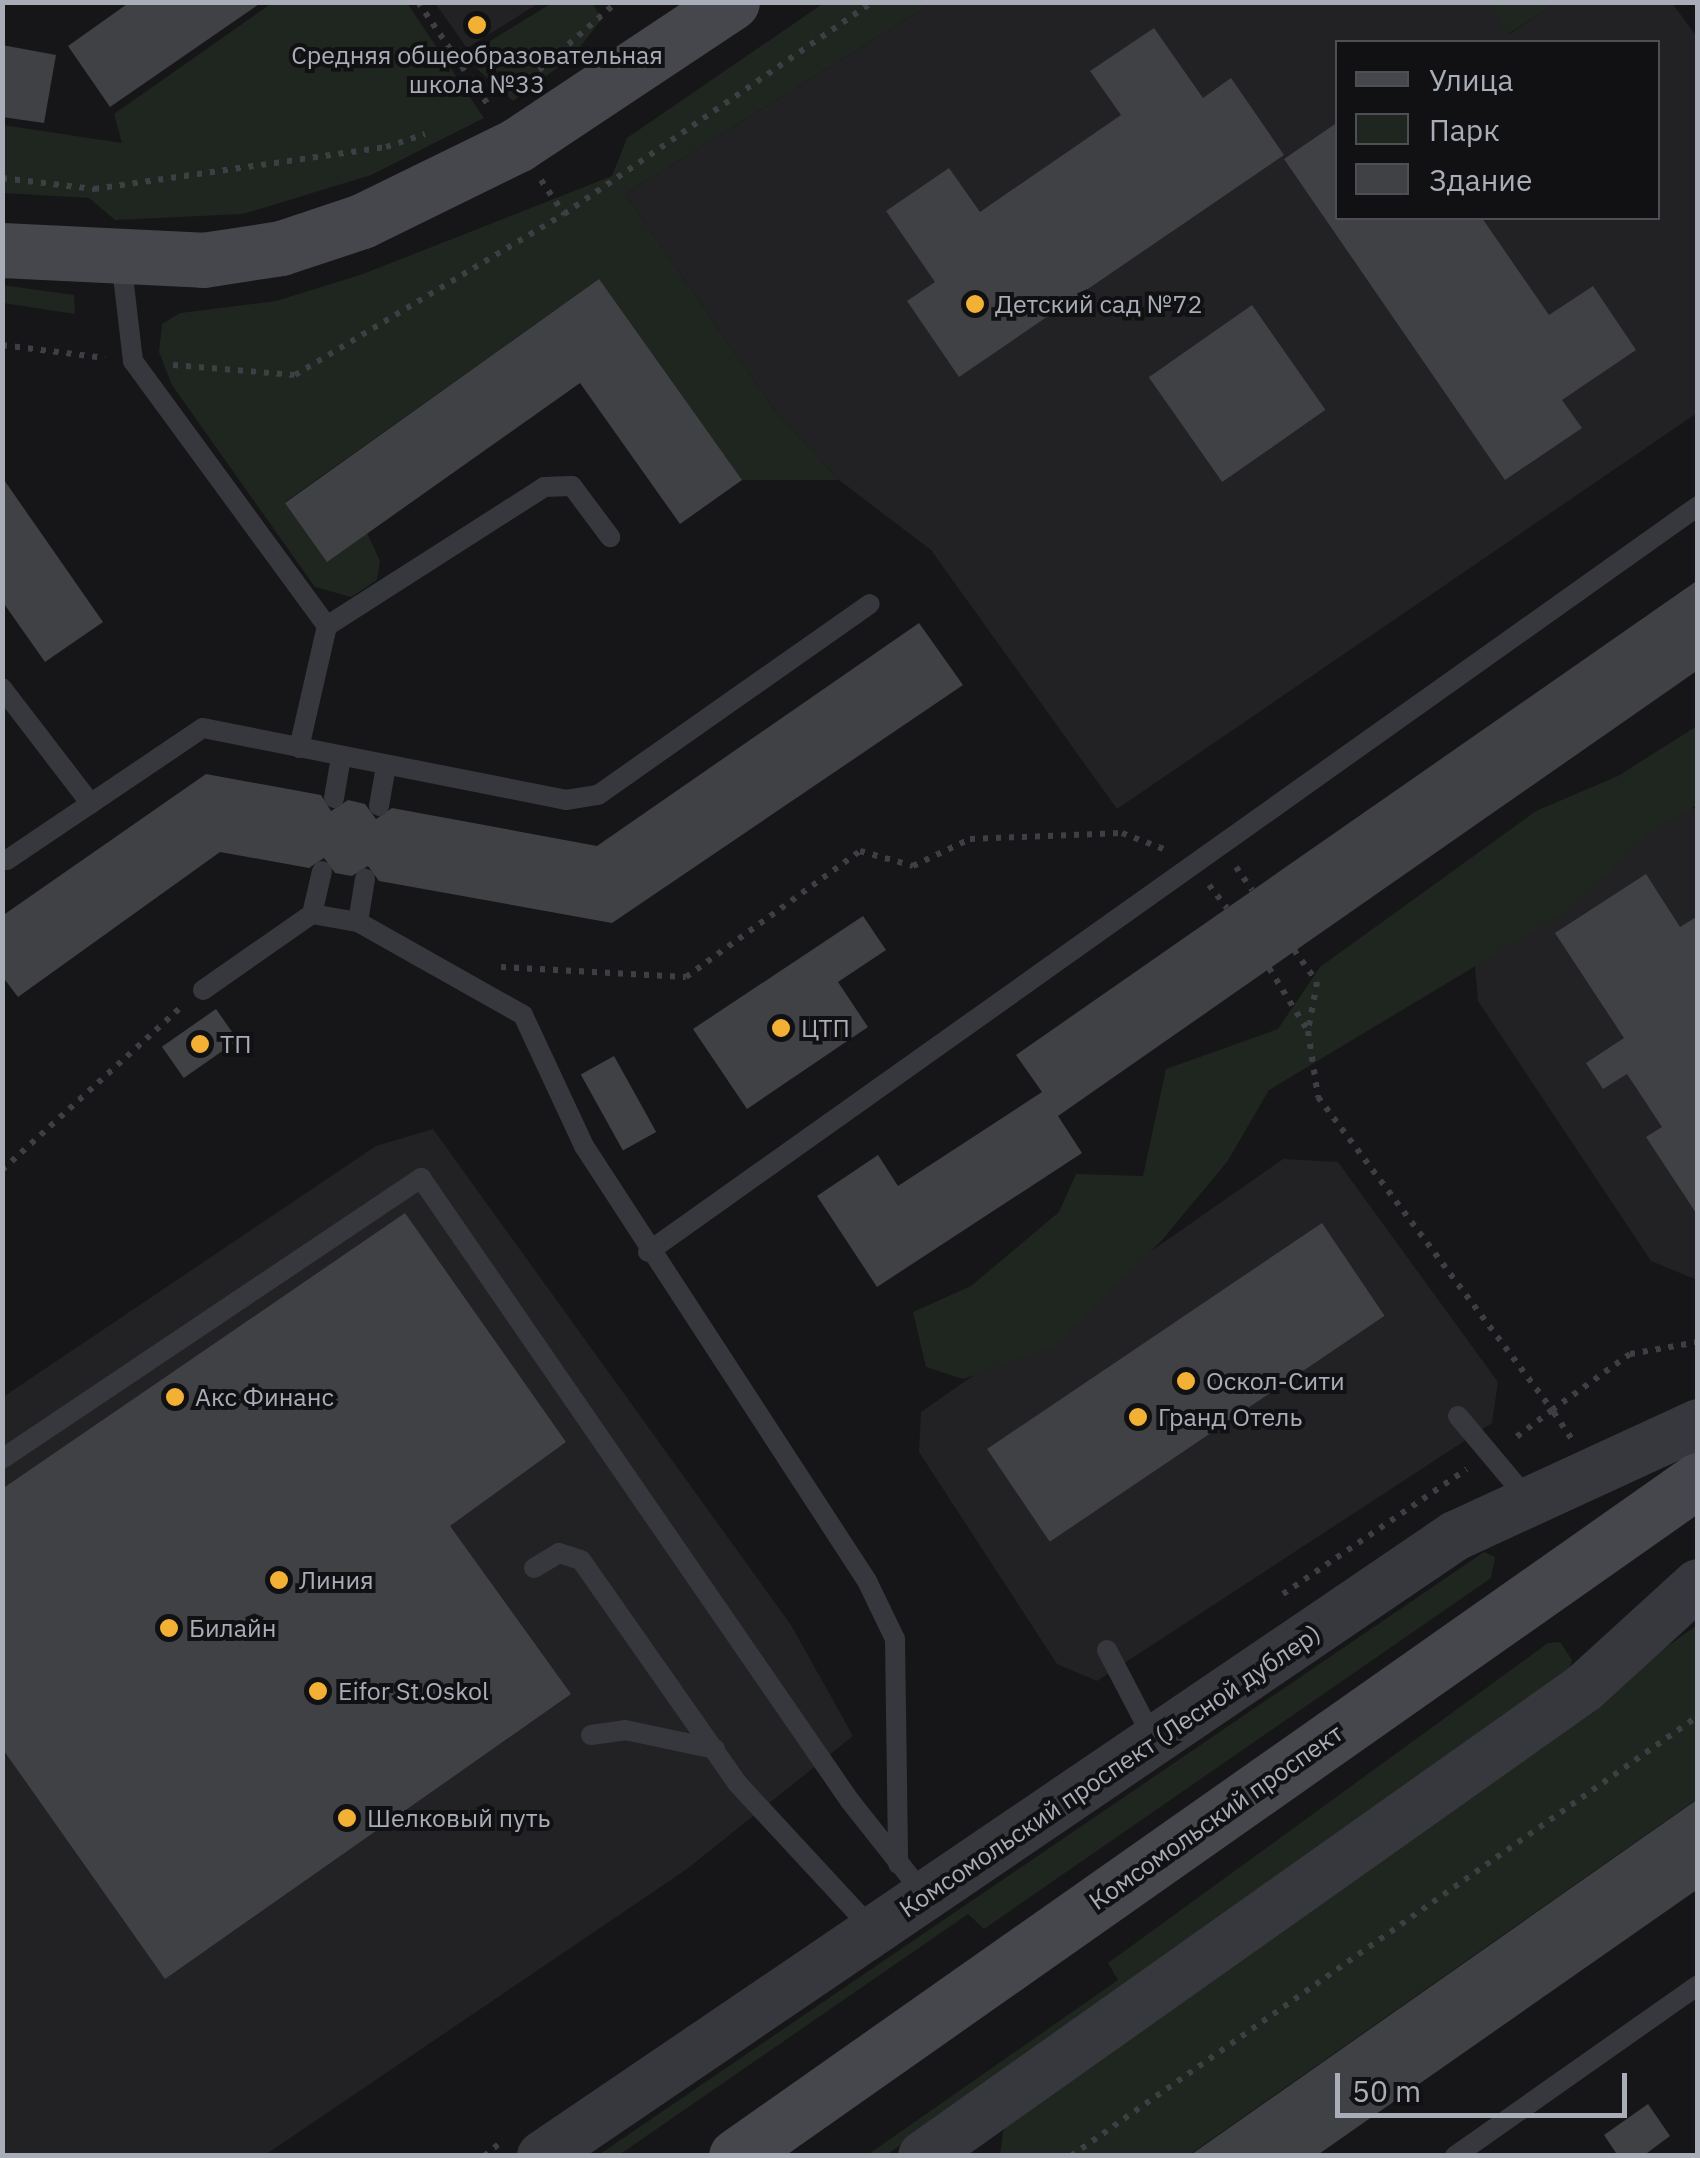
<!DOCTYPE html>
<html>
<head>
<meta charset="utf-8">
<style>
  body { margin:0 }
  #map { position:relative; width:1700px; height:2158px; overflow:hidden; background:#161618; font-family:"IBM Plex Sans",sans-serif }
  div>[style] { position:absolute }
  .built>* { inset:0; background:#222225 }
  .green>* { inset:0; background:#1e261f }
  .building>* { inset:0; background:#404145; transform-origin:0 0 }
  .path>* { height:6px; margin-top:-3px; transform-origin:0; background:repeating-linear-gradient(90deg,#3d3f44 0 5px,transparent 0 13px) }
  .service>* { height:20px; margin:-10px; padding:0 10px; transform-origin:10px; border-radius:10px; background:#37383d }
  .tertiary>* { height:50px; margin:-25px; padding:0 25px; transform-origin:25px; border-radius:25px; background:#37383d }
  .secondary>* { height:55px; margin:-27.5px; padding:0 27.5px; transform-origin:27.5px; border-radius:27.5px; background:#45474d }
  .dots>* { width:28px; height:28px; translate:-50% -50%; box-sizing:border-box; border:5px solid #111113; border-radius:50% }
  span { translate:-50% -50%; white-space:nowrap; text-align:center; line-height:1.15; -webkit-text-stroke:8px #111113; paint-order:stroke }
  .poi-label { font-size:25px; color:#a8adb8 }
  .left { translate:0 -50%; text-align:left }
  .street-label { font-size:25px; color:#a8adb8 }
  .frame { position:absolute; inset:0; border:5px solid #a8adb8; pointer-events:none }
  .legend { position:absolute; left:1335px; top:40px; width:325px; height:180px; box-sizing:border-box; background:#111113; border:2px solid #4d4f55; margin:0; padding:12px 18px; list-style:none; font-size:30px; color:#a8adb8 }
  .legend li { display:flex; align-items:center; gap:20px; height:50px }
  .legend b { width:50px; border:2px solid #4d4f55 }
  .scale { position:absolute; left:1335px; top:2073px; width:292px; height:45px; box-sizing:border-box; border:5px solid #a8adb8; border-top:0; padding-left:12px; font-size:30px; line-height:35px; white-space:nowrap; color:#a8adb8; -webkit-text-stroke:8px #111113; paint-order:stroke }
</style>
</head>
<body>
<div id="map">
  <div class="built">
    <div style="clip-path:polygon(435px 3px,539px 3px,467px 48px)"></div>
    <div style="clip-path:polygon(evenodd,932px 3px,1488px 3px,1509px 34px,1557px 3px,1672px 3px,1697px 37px,1697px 413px,1117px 809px,931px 550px,839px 480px,775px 411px,625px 194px,932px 3px,1338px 42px,1658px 42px,1658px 218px,1338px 218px,1338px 42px)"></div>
    <div style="clip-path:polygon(1672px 804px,1697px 809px,1697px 1280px,1651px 1261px,1478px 1001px,1474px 955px)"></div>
    <div style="clip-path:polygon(433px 1129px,791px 1625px,853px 1736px,687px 1869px,265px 2155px,3px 2156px,3px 1397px,376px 1146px)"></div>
    <div style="clip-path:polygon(1283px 1159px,1338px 1162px,1498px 1382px,1492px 1423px,1097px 1681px,1057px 1664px,919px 1452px,921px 1412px)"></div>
  </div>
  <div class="green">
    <div style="clip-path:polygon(272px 3px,407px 3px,484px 118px,371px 175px,243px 214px,115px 220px,89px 198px,3px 193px,3px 125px,122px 143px,114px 114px)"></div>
    <div style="clip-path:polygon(552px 3px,592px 3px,602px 19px,573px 56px,513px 101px,464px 57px)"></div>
    <div style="clip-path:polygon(824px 3px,932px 3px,625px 194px,775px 411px,839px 480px,742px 480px,598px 280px,285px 502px,367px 533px,380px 561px,377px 580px,351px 597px,315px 587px,172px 385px,159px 352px,162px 324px,180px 313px,276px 301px,363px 274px,612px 176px,627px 138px)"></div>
    <div style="clip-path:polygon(1488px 3px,1557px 3px,1508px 34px)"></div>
    <div style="clip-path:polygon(2px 285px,74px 295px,75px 314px,3px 303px)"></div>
    <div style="clip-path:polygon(1697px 726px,1697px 805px,1655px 829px,1567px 911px,1269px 1090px,1227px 1162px,1162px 1240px,1054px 1347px,963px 1379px,926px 1367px,913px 1312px,971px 1286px,1059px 1212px,1076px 1174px,1143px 1176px,1166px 1069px,1278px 1029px,1320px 967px,1536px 811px,1618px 776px)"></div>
    <div style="clip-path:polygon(1484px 1552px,1495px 1557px,1491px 1578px,984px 1929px,968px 1914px,619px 2155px,597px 2156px)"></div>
    <div style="clip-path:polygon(1697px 1625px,1697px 1799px,1189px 2155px,1000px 2156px,1003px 2131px,1019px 2112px)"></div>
    <div style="clip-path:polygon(1560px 1642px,1572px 1660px,1567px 1679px,886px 2155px,866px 2156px,1118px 1980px,1108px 1963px,1548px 1643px)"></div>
  </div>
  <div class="building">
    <div style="clip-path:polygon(130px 2px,262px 2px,110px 107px,68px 46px)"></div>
    <div style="clip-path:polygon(1154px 28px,1203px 98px,1231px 78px,1284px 155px,959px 377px,907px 301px,935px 282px,886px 211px,949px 168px,980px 212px,1121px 115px,1090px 71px)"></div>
    <div style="clip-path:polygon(2px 45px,56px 55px,44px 123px,2px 117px)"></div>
    <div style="clip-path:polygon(1338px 122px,1338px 218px,1482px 218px,1549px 315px,1593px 286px,1636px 350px,1562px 400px,1582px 428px,1505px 480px,1284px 159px)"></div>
    <div style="clip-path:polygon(599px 279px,742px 480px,680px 524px,580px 383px,327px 562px,285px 503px)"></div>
    <div style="left:1252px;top:305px;width:128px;height:126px;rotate:55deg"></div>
    <div style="clip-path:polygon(2px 477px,103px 622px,45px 662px,2px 601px)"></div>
    <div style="clip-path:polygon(1698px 580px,1698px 670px,1058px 1116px,1082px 1153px,877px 1287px,817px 1196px,878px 1155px,898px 1186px,1042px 1092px,1016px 1055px)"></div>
    <div style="clip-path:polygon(919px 623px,963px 685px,612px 923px,379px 881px,368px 866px,352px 876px,335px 873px,324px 858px,309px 868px,220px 852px,18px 997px,2px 976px,2px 916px,206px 774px,321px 795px,331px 811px,348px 800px,365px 804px,376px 819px,392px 808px,597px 846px)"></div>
    <div style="clip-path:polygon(1646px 874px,1680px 927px,1698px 916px,1698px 1216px,1646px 1137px,1662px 1127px,1627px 1074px,1603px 1089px,1586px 1063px,1624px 1038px,1555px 933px)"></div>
    <div style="clip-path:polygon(863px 916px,886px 950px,838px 982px,868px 1027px,747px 1109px,693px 1029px)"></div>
    <div style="left:216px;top:1009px;width:38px;height:66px;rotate:55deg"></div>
    <div style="left:614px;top:1056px;width:87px;height:38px;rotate:61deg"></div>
    <div style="clip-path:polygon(405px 1213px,566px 1442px,450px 1526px,571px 1694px,165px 1979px,2px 1748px,2px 1489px)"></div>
    <div style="left:1322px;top:1223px;width:112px;height:404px;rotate:56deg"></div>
    <div style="clip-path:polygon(1698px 1799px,1698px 1889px,1316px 2156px,1189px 2156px)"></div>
    <div style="clip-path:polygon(1648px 2104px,1670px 2136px,1643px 2156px,1618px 2156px,1604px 2135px)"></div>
  </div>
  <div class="path">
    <div style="left:418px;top:2px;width:130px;rotate:55.7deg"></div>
    <div style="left:539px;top:70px;width:103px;rotate:-41.1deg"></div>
    <div style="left:2px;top:178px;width:93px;rotate:6.8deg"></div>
    <div style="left:94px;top:189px;width:295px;rotate:-8.2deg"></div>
    <div style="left:386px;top:147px;width:41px;rotate:-18.4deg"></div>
    <div style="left:541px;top:180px;width:41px;rotate:55.9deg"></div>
    <div style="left:2px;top:345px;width:104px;rotate:7.2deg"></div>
    <div style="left:173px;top:365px;width:122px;rotate:4.7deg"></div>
    <div style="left:295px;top:375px;width:313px;rotate:-30.9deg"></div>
    <div style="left:564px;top:214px;width:374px;rotate:-34.5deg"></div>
    <div style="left:1236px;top:867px;width:28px;rotate:55deg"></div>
    <div style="left:1209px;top:885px;width:29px;rotate:52deg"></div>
    <div style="left:1294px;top:950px;width:39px;rotate:54deg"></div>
    <div style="left:1317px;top:982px;width:50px;rotate:100.4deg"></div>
    <div style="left:501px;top:967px;width:185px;rotate:3.1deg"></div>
    <div style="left:686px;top:977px;width:215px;rotate:-35.9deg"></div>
    <div style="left:860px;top:851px;width:55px;rotate:15.8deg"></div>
    <div style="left:913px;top:866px;width:63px;rotate:-25.3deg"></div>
    <div style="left:970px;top:839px;width:152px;rotate:-2.3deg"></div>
    <div style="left:1122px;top:833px;width:47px;rotate:21.1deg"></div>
    <div style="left:1269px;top:968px;width:74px;rotate:58.2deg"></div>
    <div style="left:1308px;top:1031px;width:67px;rotate:81.4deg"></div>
    <div style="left:1318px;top:1097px;width:391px;rotate:53.2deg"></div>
    <div style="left:1552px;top:1410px;width:46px;rotate:142.9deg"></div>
    <div style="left:2px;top:1170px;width:244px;rotate:-42.3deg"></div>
    <div style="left:1571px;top:1438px;width:34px;rotate:-124deg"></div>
    <div style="left:1552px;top:1410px;width:96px;rotate:-35.7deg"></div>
    <div style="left:1630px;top:1354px;width:69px;rotate:-10deg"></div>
    <div style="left:1283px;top:1594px;width:222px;rotate:-34.2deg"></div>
    <div style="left:484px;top:2156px;width:19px;rotate:-39deg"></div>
    <div style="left:1071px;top:2156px;width:766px;rotate:-35.06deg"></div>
  </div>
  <div class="service">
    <div style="left:121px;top:259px;width:103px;rotate:83.3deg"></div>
    <div style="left:133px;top:361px;width:328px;rotate:53.8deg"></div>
    <div style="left:327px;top:626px;width:258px;rotate:-32.6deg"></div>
    <div style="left:544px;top:487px;width:28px;rotate:-2deg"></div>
    <div style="left:572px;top:486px;width:64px;rotate:53.3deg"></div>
    <div style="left:2px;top:688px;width:146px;rotate:52.5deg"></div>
    <div style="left:299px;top:748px;width:125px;rotate:-77.1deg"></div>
    <div style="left:334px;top:798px;width:42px;rotate:-80.3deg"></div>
    <div style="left:379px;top:806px;width:41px;rotate:-80.1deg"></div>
    <div style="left:7px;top:860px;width:236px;rotate:-34deg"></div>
    <div style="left:203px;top:728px;width:370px;rotate:11.2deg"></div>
    <div style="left:566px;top:800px;width:32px;rotate:-9deg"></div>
    <div style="left:598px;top:795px;width:332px;rotate:-35.1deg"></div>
    <div style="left:312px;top:914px;width:44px;rotate:-76.9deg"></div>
    <div style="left:358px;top:922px;width:44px;rotate:-80.8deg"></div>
    <div style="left:203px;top:990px;width:133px;rotate:-34.9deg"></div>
    <div style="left:312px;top:914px;width:47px;rotate:9.9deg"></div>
    <div style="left:358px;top:922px;width:189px;rotate:29.4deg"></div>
    <div style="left:523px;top:1015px;width:145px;rotate:65deg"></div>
    <div style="left:584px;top:1146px;width:519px;rotate:56.95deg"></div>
    <div style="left:867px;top:1581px;width:64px;rotate:64.2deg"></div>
    <div style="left:895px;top:1639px;width:225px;rotate:89.2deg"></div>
    <div style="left:648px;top:1252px;width:1288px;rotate:-35.39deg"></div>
    <div style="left:1458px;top:1416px;width:106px;rotate:50deg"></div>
    <div style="left:2px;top:1459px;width:505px;rotate:-33.85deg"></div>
    <div style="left:421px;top:1178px;width:756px;rotate:55.45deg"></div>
    <div style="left:850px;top:1801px;width:122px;rotate:51.6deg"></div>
    <div style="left:534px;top:1568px;width:29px;rotate:-31deg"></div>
    <div style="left:559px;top:1553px;width:23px;rotate:18deg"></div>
    <div style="left:581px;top:1560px;width:272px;rotate:55deg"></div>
    <div style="left:737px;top:1783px;width:203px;rotate:47.2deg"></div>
    <div style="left:1107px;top:1650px;width:99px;rotate:62.4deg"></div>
    <div style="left:591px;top:1735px;width:34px;rotate:-8deg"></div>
    <div style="left:625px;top:1730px;width:92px;rotate:11.9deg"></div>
    <div style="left:1455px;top:2156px;width:297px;rotate:-35.1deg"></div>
  </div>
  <div class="tertiary">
    <div style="left:542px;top:2156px;width:1104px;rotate:-34.18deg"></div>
    <div style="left:1455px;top:1536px;width:268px;rotate:-24.7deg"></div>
    <div style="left:923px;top:2156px;width:810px;rotate:-35.3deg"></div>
    <div style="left:1584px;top:1688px;width:154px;rotate:-42.4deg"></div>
  </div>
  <div class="secondary">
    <div style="left:2px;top:250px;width:201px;rotate:2.8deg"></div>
    <div style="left:203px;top:260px;width:79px;rotate:-8.7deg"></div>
    <div style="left:281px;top:248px;width:85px;rotate:-18.4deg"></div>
    <div style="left:362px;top:221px;width:173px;rotate:-26.1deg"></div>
    <div style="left:517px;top:145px;width:258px;rotate:-33.6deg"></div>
    <div style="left:736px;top:2156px;width:1176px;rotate:-35.1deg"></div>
  </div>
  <div class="dots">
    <div style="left:477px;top:25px;background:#f2b134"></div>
    <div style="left:975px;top:304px;background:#f2b134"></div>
    <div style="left:781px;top:1028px;background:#f2b134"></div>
    <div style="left:200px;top:1044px;background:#f2b134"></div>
    <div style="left:1186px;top:1381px;background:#f2b134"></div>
    <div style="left:175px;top:1397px;background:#f2b134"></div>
    <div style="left:1138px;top:1417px;background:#f2b134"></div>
    <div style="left:279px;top:1580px;background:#f2b134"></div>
    <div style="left:169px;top:1628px;background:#f2b134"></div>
    <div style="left:318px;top:1691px;background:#f2b134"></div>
    <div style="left:347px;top:1818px;background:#f2b134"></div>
  </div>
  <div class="poi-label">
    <span style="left:477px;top:70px">Средняя общеобразовательная<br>школа №33</span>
    <span class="left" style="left:995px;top:304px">Детский сад №72</span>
    <span class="left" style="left:801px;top:1028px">ЦТП</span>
    <span class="left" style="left:220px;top:1044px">ТП</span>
    <span class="left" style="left:1206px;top:1381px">Оскол-Сити</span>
    <span class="left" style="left:195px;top:1397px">Акс Финанс</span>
    <span class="left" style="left:1158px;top:1417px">Гранд Отель</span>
    <span class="left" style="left:299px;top:1580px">Линия</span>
    <span class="left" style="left:189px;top:1628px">Билайн</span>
    <span class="left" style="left:338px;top:1691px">Eifor St.Oskol</span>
    <span class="left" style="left:367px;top:1818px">Шелковый путь</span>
  </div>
  <div class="street-label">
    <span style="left:1110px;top:1771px;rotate:-34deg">Комсомольский проспект (Лесной дублер)</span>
    <span style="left:1216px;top:1817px;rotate:-35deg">Комсомольский проспект</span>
  </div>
  <div class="frame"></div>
  <ul class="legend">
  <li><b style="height:12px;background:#45474d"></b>Улица</li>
  <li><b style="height:28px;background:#1e261f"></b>Парк</li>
  <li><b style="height:28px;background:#404145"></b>Здание</li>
  </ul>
  <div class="scale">50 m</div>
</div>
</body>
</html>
